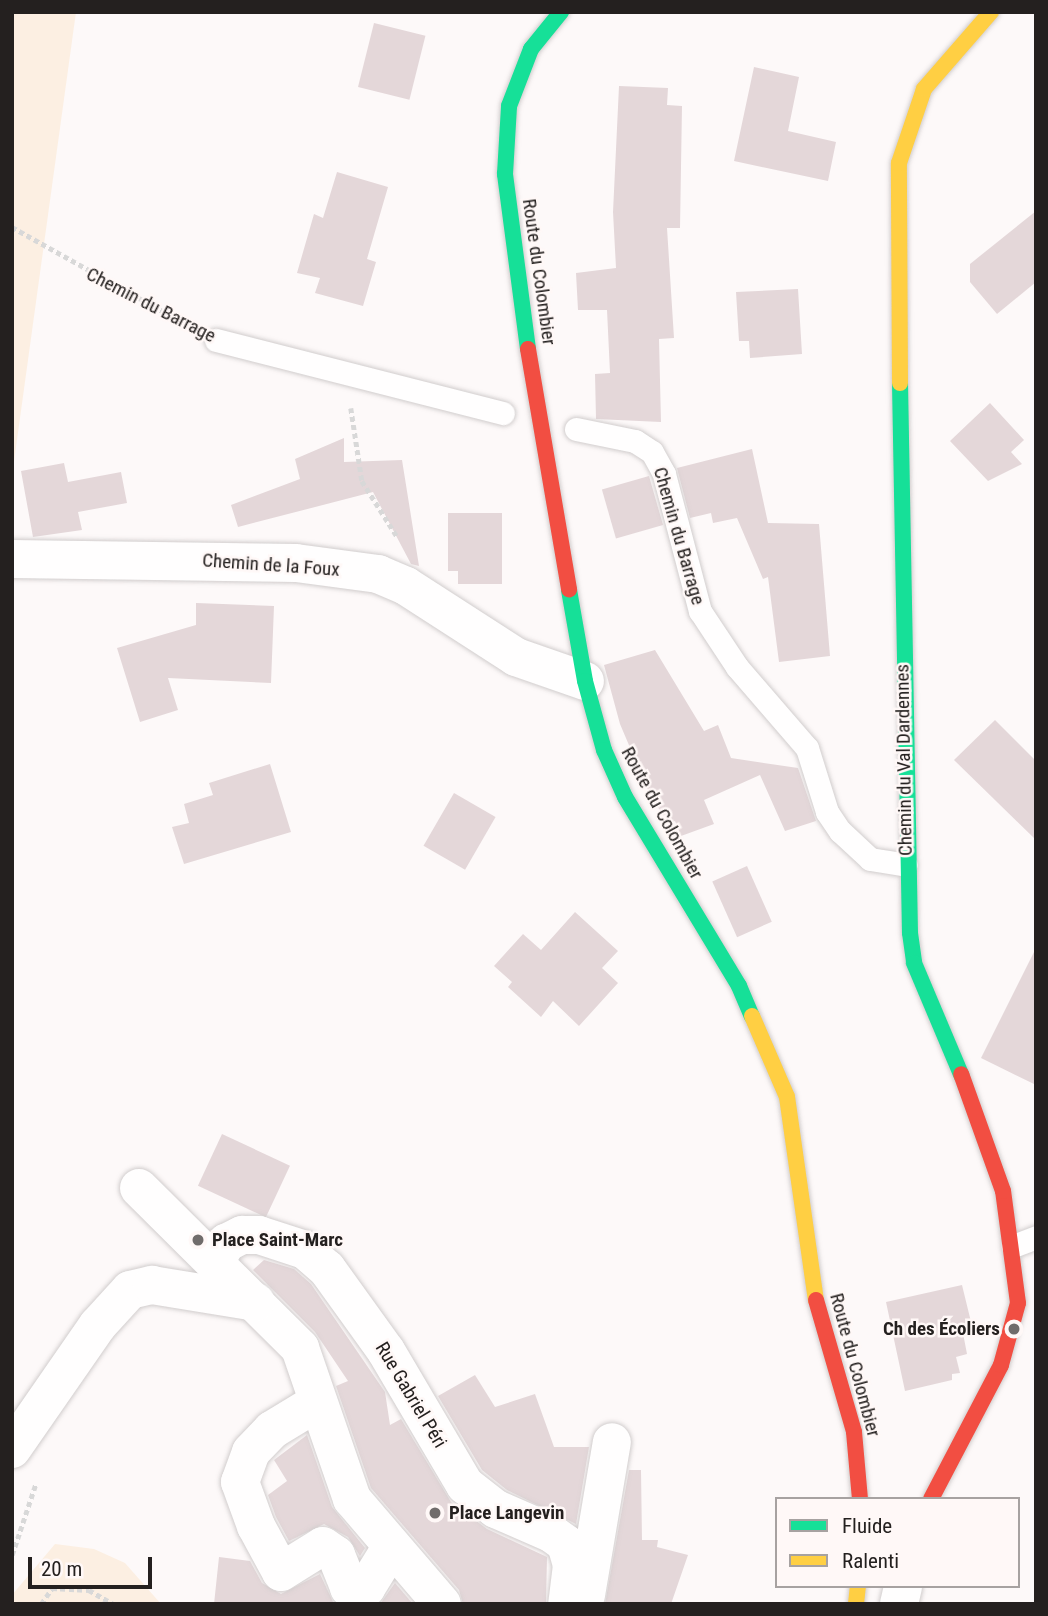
<!DOCTYPE html>
<html>
<head>
<meta charset="utf-8">
<style>
  body { margin:0 }
  #map { position:relative; width:1048px; height:1616px; overflow:hidden; background:#fdf9f9; font-family:"Roboto Condensed",sans-serif }
  div>[style] { position:absolute }
  .green>* { inset:0; background:#fcefe2 }
  .building>* { inset:0; background:#e4d7d9; transform-origin:0 0 }
  .path>* { height:4.5px; margin-top:-2.25px; transform-origin:0; background:repeating-linear-gradient(90deg,#d8d8d8 0 5px,transparent 0 8.5px) }
  .roads { filter:drop-shadow(0 0 2px #d1cdcd) drop-shadow(0 0 2px #d1cdcd) }
  .lane>* { height:23px; margin:-11.5px; padding:0 11.5px; transform-origin:11.5px; border-radius:11.5px; background:#fffefe }
  .street>* { height:38px; margin:-19px; padding:0 19px; transform-origin:19px; border-radius:19px; background:#fffefe }
  .fast>* { height:16px; margin:-8px; padding:0 8px; transform-origin:8px; border-radius:8px; background:#16e098 }
  .slow>* { height:16px; margin:-8px; padding:0 8px; transform-origin:8px; border-radius:8px; background:#ffcf43 }
  .jam>* { height:16px; margin:-8px; padding:0 8px; transform-origin:8px; border-radius:8px; background:#f24e42 }
  .dots>* { width:19px; height:19px; translate:-50% -50%; box-sizing:border-box; border:4px solid #fff8f7; border-radius:50% }
  span { translate:-50% -50%; white-space:nowrap; text-align:center; line-height:1.15; -webkit-text-stroke:5px #fff8f7; paint-order:stroke }
  .street-label { font-size:19px; color:#24201f }
  .poi-label { font-size:19px; color:#24201f; font-weight:700 }
  .left { translate:0 -50%; text-align:left }
  .right { translate:-100% -50%; text-align:right }
  .frame { position:absolute; inset:0; border:14px solid #24201f; pointer-events:none }
  .legend { position:absolute; left:775px; top:1497px; width:245px; height:91px; box-sizing:border-box; background:#fff8f7; border:2px solid #a7a2a1; margin:0; padding:9px 12px; list-style:none; font-size:21px; color:#24201f }
  .legend li { display:flex; align-items:center; gap:14px; height:35px }
  .legend b { width:35px; border:2px solid #a7a2a1 }
  .scale { position:absolute; left:28px; top:1557px; width:124px; height:32px; box-sizing:border-box; border:4px solid #24201f; border-top:0; padding-left:9px; font-size:21px; line-height:24px; white-space:nowrap; color:#24201f; -webkit-text-stroke:5px #fff8f7; paint-order:stroke }
</style>
</head>
<body>
<div id="map">
  <div class="green">
    <div style="clip-path:polygon(12px 12px,76px 12px,12px 476px)"></div>
    <div style="clip-path:polygon(55px 1544px,94px 1549px,125px 1563px,161px 1604px,12px 1604px,12px 1595px)"></div>
  </div>
  <div class="building">
    <div style="left:374px;top:23px;width:53px;height:66px;rotate:14deg"></div>
    <div style="clip-path:polygon(754px 67px,799px 77px,788px 131px,836px 142px,828px 181px,734px 161px)"></div>
    <div style="clip-path:polygon(619px 86px,668px 88px,667px 105px,682px 106px,680px 228px,667px 228px,674px 338px,659px 339px,661px 422px,596px 419px,595px 374px,610px 373px,607px 310px,578px 310px,576px 273px,616px 268px,613px 212px)"></div>
    <div style="clip-path:polygon(337px 172px,388px 187px,367px 259px,376px 262px,363px 306px,315px 293px,320px 278px,297px 273px,314px 214px,323px 218px)"></div>
    <div style="clip-path:polygon(1036px 211px,1036px 282px,997px 314px,970px 282px,970px 264px)"></div>
    <div style="clip-path:polygon(798px 289px,802px 354px,750px 358px,749px 341px,739px 341px,736px 292px)"></div>
    <div style="clip-path:polygon(990px 403px,1024px 440px,1011px 452px,1022px 464px,988px 481px,950px 441px)"></div>
    <div style="clip-path:polygon(344px 438px,344px 462px,402px 460px,419px 566px,411px 564px,373px 492px,238px 527px,231px 505px,300px 479px,295px 459px)"></div>
    <div style="clip-path:polygon(752px 449px,768px 523px,819px 524px,830px 656px,779px 662px,768px 577px,763px 579px,737px 518px,713px 523px,711px 513px,690px 518px,677px 468px)"></div>
    <div style="clip-path:polygon(64px 463px,68px 482px,121px 472px,127px 503px,78px 512px,82px 530px,33px 537px,21px 471px)"></div>
    <div style="left:649px;top:476px;width:51px;height:49px;rotate:74deg"></div>
    <div style="clip-path:polygon(448px 513px,502px 513px,502px 584px,458px 584px,458px 571px,448px 571px)"></div>
    <div style="clip-path:polygon(196px 603px,274px 606px,271px 683px,168px 678px,178px 710px,140px 722px,117px 648px,196px 625px)"></div>
    <div style="clip-path:polygon(655px 650px,704px 731px,718px 725px,731px 758px,798px 768px,816px 821px,785px 831px,760px 775px,704px 800px,714px 824px,681px 836px,675px 821px,669px 824px,651px 797px,620px 724px,604px 665px)"></div>
    <div style="clip-path:polygon(995px 720px,1036px 761px,1036px 840px,954px 760px)"></div>
    <div style="clip-path:polygon(270px 764px,291px 832px,184px 864px,172px 827px,189px 823px,184px 804px,213px 795px,209px 783px)"></div>
    <div style="left:454px;top:793px;width:48px;height:61px;rotate:30deg"></div>
    <div style="left:747px;top:866px;width:61px;height:38px;rotate:66deg"></div>
    <div style="clip-path:polygon(575px 912px,618px 951px,602px 968px,618px 983px,579px 1026px,553px 1001px,541px 1017px,508px 987px,512px 982px,494px 966px,523px 934px,541px 950px)"></div>
    <div style="clip-path:polygon(1036px 948px,1036px 1085px,981px 1058px)"></div>
    <div style="left:222px;top:1134px;width:75px;height:57px;rotate:25deg"></div>
    <div style="clip-path:polygon(264px 1260px,294px 1269px,311px 1284px,385px 1392px,390px 1425px,401px 1419px,451px 1502px,487px 1529px,547px 1557px,546px 1604px,463px 1604px,459px 1590px,371px 1488px,336px 1386px,348px 1381px,315px 1332px,253px 1270px)"></div>
    <div style="clip-path:polygon(962px 1285px,972px 1326px,962px 1328px,967px 1354px,956px 1357px,960px 1373px,952px 1374px,952px 1380px,905px 1391px,886px 1302px)"></div>
    <div style="clip-path:polygon(475px 1375px,495px 1407px,535px 1394px,554px 1447px,589px 1447px,576px 1524px,507px 1490px,482px 1470px,438px 1396px)"></div>
    <div style="clip-path:polygon(307px 1435px,332px 1507px,365px 1548px,360px 1556px,348px 1537px,324px 1524px,289px 1541px,276px 1517px,268px 1495px,287px 1481px,274px 1460px)"></div>
    <div style="clip-path:polygon(629px 1470px,641px 1470px,642px 1540px,658px 1540px,657px 1547px,688px 1555px,671px 1604px,605px 1604px)"></div>
    <div style="clip-path:polygon(219px 1557px,250px 1561px,262px 1583px,281px 1594px,320px 1574px,334px 1604px,214px 1604px)"></div>
    <div style="clip-path:polygon(395px 1583px,413px 1604px,380px 1604px)"></div>
  </div>
  <div class="path">
    <div style="left:12px;top:227px;width:203px;rotate:29.2deg"></div>
    <div style="left:351px;top:408px;width:74px;rotate:81.4deg"></div>
    <div style="left:362px;top:481px;width:67px;rotate:57.7deg"></div>
    <div style="left:12px;top:1555px;width:76px;rotate:-71.6deg"></div>
    <div style="left:41px;top:1604px;width:19px;rotate:-55deg"></div>
    <div style="left:52px;top:1588px;width:37px;rotate:3deg"></div>
    <div style="left:89px;top:1590px;width:28px;rotate:30deg"></div>
  </div>
  <div class="roads">
    <div class="lane">
      <div style="left:216px;top:340px;width:296px;rotate:14.3deg"></div>
      <div style="left:576px;top:429px;width:60px;rotate:11.5deg"></div>
      <div style="left:635px;top:441px;width:20px;rotate:33deg"></div>
      <div style="left:652px;top:452px;width:25px;rotate:61deg"></div>
      <div style="left:664px;top:474px;width:142px;rotate:75.3deg"></div>
      <div style="left:700px;top:611px;width:67px;rotate:56.5deg"></div>
      <div style="left:737px;top:667px;width:107px;rotate:49.2deg"></div>
      <div style="left:807px;top:748px;width:67px;rotate:72.6deg"></div>
      <div style="left:827px;top:812px;width:23px;rotate:56deg"></div>
      <div style="left:840px;top:831px;width:41px;rotate:43deg"></div>
      <div style="left:870px;top:859px;width:36px;rotate:9deg"></div>
      <div style="left:1013px;top:1246px;width:25px;rotate:-21deg"></div>
    </div>
    <div class="street">
      <div style="left:12px;top:559px;width:284px;rotate:0.8deg"></div>
      <div style="left:296px;top:563px;width:83px;rotate:7.6deg"></div>
      <div style="left:378px;top:574px;width:30px;rotate:23deg"></div>
      <div style="left:406px;top:586px;width:131px;rotate:32.8deg"></div>
      <div style="left:516px;top:657px;width:73px;rotate:19.2deg"></div>
      <div style="left:139px;top:1188px;width:227px;rotate:44.8deg"></div>
      <div style="left:300px;top:1348px;width:160px;rotate:71deg"></div>
      <div style="left:352px;top:1499px;width:138px;rotate:49.4deg"></div>
      <div style="left:216px;top:1261px;width:21px;rotate:-61deg"></div>
      <div style="left:226px;top:1243px;width:18px;rotate:-27deg"></div>
      <div style="left:242px;top:1235px;width:17px"></div>
      <div style="left:259px;top:1235px;width:48px;rotate:18.1deg"></div>
      <div style="left:305px;top:1250px;width:29px;rotate:41deg"></div>
      <div style="left:327px;top:1269px;width:101px;rotate:54.3deg"></div>
      <div style="left:386px;top:1351px;width:156px;rotate:59.5deg"></div>
      <div style="left:465px;top:1485px;width:39px;rotate:38deg"></div>
      <div style="left:496px;top:1509px;width:60px;rotate:23.6deg"></div>
      <div style="left:551px;top:1533px;width:19px;rotate:36deg"></div>
      <div style="left:566px;top:1544px;width:22px;rotate:74deg"></div>
      <div style="left:572px;top:1565px;width:39px;rotate:97deg"></div>
      <div style="left:318px;top:1402px;width:54px;rotate:148.7deg"></div>
      <div style="left:272px;top:1430px;width:30px;rotate:134deg"></div>
      <div style="left:251px;top:1452px;width:32px;rotate:110deg"></div>
      <div style="left:240px;top:1482px;width:47px;rotate:70deg"></div>
      <div style="left:256px;top:1526px;width:52px;rotate:61.5deg"></div>
      <div style="left:281px;top:1572px;width:49px;rotate:-31.8deg"></div>
      <div style="left:323px;top:1546px;width:16px;rotate:35deg"></div>
      <div style="left:336px;top:1555px;width:35px;rotate:68deg"></div>
      <div style="left:349px;top:1588px;width:9px;rotate:41deg"></div>
      <div style="left:356px;top:1594px;width:12px;rotate:-31deg"></div>
      <div style="left:366px;top:1588px;width:49px;rotate:-58.2deg"></div>
      <div style="left:12px;top:1449px;width:151px;rotate:-55.3deg"></div>
      <div style="left:98px;top:1325px;width:47px;rotate:-47.6deg"></div>
      <div style="left:130px;top:1290px;width:23px;rotate:-13deg"></div>
      <div style="left:152px;top:1285px;width:105px;rotate:9.3deg"></div>
      <div style="left:586px;top:1595px;width:155px;rotate:-80.4deg"></div>
      <div style="left:899px;top:1604px;width:18px;rotate:-77deg"></div>
    </div>
    <div class="fast">
      <div style="left:528px;top:349px;width:177px;rotate:-97.5deg"></div>
      <div style="left:505px;top:174px;width:68px;rotate:-86.6deg"></div>
      <div style="left:509px;top:106px;width:61px;rotate:-68.9deg"></div>
      <div style="left:531px;top:49px;width:48px;rotate:-51deg"></div>
      <div style="left:900px;top:383px;width:550px;rotate:88.96deg"></div>
      <div style="left:910px;top:933px;width:30px;rotate:82deg"></div>
      <div style="left:914px;top:963px;width:121px;rotate:67.1deg"></div>
      <div style="left:569px;top:590px;width:92px;rotate:80deg"></div>
      <div style="left:585px;top:681px;width:72px;rotate:74.6deg"></div>
      <div style="left:604px;top:750px;width:51px;rotate:65.9deg"></div>
      <div style="left:625px;top:797px;width:221px;rotate:58.9deg"></div>
      <div style="left:739px;top:986px;width:33px;rotate:67deg"></div>
    </div>
    <div class="slow">
      <div style="left:900px;top:383px;width:220px;rotate:-90.3deg"></div>
      <div style="left:899px;top:163px;width:78px;rotate:-71.3deg"></div>
      <div style="left:924px;top:89px;width:102px;rotate:-49deg"></div>
      <div style="left:752px;top:1016px;width:88px;rotate:66.6deg"></div>
      <div style="left:787px;top:1097px;width:205px;rotate:81.9deg"></div>
      <div style="left:856px;top:1604px;width:18px;rotate:-84deg"></div>
    </div>
    <div class="jam">
      <div style="left:528px;top:349px;width:244px;rotate:80.3deg"></div>
      <div style="left:816px;top:1300px;width:137px;rotate:73.9deg"></div>
      <div style="left:854px;top:1432px;width:67px;rotate:84.9deg"></div>
      <div style="left:931px;top:1499px;width:151px;rotate:-62.4deg"></div>
      <div style="left:1001px;top:1365px;width:64px;rotate:-74.7deg"></div>
      <div style="left:1018px;top:1303px;width:113px;rotate:-97.6deg"></div>
      <div style="left:1003px;top:1191px;width:124px;rotate:-109.7deg"></div>
    </div>
  </div>
  <div class="dots">
    <div style="left:198px;top:1240px;background:#706c6b"></div>
    <div style="left:1014px;top:1329px;background:#706c6b"></div>
    <div style="left:435px;top:1513px;background:#706c6b"></div>
  </div>
  <div class="street-label">
    <span style="left:539px;top:272px;rotate:82deg">Route du Colombier</span>
    <span style="left:151px;top:305px;rotate:27deg">Chemin du Barrage</span>
    <span style="left:679px;top:536px;rotate:74deg">Chemin du Barrage</span>
    <span style="left:271px;top:565px;rotate:4deg">Chemin de la Foux</span>
    <span style="left:904px;top:760px;rotate:-91deg">Chemin du Val Dardennes</span>
    <span style="left:662px;top:813px;rotate:61deg">Route du Colombier</span>
    <span style="left:855px;top:1365px;rotate:75deg">Route du Colombier</span>
    <span style="left:411px;top:1395px;rotate:59deg">Rue Gabriel Péri</span>
  </div>
  <div class="poi-label">
    <span class="left" style="left:212px;top:1240px">Place Saint-Marc</span>
    <span class="right" style="left:1000px;top:1329px">Ch des Écoliers</span>
    <span class="left" style="left:449px;top:1513px">Place Langevin</span>
  </div>
  <div class="frame"></div>
  <ul class="legend">
  <li><b style="height:9px;background:#16e098"></b>Fluide</li>
  <li><b style="height:9px;background:#ffcf43"></b>Ralenti</li>
  </ul>
  <div class="scale">20 m</div>
</div>
</body>
</html>
